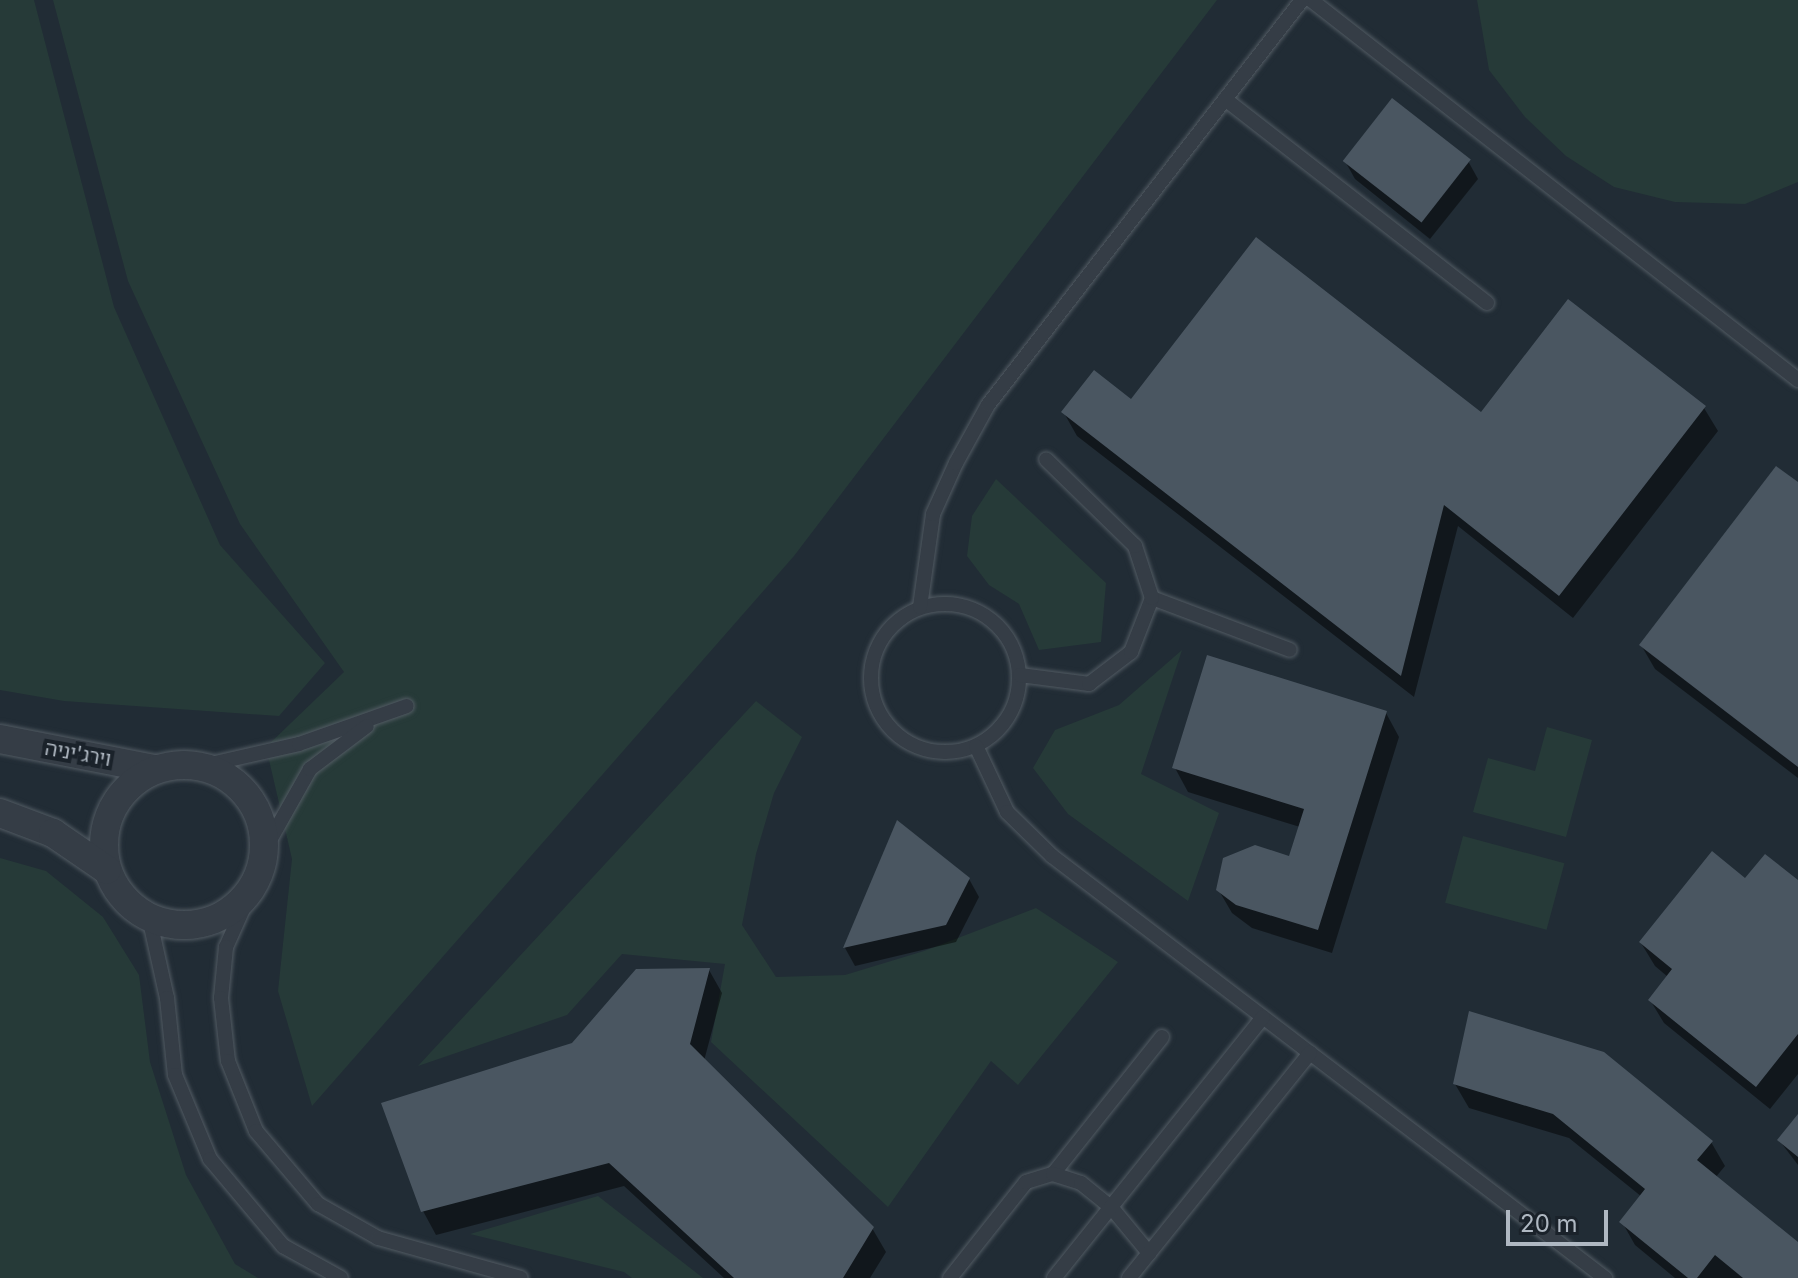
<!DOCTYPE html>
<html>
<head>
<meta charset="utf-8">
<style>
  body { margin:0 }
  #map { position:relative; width:1798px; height:1278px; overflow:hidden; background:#212c35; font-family:Inter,"Noto Sans Hebrew",sans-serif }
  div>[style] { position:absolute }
  .green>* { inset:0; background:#263a38; transform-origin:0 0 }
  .shadow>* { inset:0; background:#0007 }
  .building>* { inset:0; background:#4a5661; transform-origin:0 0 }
  .roads { filter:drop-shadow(0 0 2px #525b63) drop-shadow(0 0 2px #525b63) }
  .service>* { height:14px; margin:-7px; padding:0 7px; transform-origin:7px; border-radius:7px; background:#353d46 }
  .service>.ring { margin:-7px; padding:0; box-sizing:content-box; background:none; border:14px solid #353d46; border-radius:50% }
  .minor>* { height:28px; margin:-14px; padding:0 14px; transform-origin:14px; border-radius:14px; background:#353d46 }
  .minor>.ring { margin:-14px; padding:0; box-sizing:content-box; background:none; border:28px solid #353d46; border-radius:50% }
  span { translate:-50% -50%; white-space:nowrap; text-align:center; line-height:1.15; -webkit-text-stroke:8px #1a222a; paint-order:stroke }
  .street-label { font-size:20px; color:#afb8c2 }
  .scale { position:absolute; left:1506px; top:1210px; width:102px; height:36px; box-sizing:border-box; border:4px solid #afb8c2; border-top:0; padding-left:10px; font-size:24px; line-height:28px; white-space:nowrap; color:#afb8c2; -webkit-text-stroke:6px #1a222a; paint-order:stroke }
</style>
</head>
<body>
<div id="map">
  <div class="green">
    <div style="clip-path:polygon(0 0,34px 0,114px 307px,220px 545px,325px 663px,279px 716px,64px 701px,0 690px)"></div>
    <div style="clip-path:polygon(53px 0,1217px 0,794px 556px,312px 1106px,278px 991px,292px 859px,266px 747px,344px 672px,240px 524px,128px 281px)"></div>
    <div style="clip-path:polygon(1477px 0,1798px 0,1798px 182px,1745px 204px,1675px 202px,1614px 187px,1566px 156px,1525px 117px,1489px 70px)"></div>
    <div style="clip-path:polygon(996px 479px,1106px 583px,1101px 642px,1039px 650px,1019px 604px,989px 585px,967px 556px,972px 516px)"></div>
    <div style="clip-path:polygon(1182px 650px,1141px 774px,1219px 813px,1188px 901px,1068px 814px,1033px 768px,1055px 730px,1119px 705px)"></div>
    <div style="clip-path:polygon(756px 701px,802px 737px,774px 793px,756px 854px,742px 925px,776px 977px,845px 975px,924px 951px,1036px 908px,1118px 962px,1018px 1085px,991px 1061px,888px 1207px,711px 1042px,725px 964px,622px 954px,567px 1015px,418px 1066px)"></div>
    <div style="clip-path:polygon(1547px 727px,1592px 740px,1566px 837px,1473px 812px,1488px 758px,1535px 771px)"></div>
    <div style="left:1463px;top:836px;width:105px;height:69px;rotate:15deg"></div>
    <div style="clip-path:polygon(0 858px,46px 871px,103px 917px,139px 975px,150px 1062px,186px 1175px,235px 1264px,258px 1278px,0 1278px)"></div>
    <div style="clip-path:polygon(598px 1196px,703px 1278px,632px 1278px,624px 1272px,470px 1234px)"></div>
  </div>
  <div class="shadow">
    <div style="clip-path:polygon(1345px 161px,1468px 161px,1478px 179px,1430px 239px,1355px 179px)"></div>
    <div style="clip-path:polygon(1132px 401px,1482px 415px,1704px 408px,1718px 431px,1573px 618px,1458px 526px,1414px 697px,1077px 436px,1064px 413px)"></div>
    <div style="clip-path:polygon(1798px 485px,1798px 778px,1655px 669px,1641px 645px)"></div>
    <div style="clip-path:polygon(1386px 713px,1399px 737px,1332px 953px,1252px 928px,1232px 913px,1218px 889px,1290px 858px,1300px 827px,1188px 792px,1175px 768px)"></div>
    <div style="clip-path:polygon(898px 824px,969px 879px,979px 897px,956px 942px,855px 966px,845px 948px)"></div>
    <div style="clip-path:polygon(1745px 881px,1798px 883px,1798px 1074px,1770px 1109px,1664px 1023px,1650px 1000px,1668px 977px,1655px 966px,1641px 943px)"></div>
    <div style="clip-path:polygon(709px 970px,722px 993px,704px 1061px,872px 1228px,886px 1252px,870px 1278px,724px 1278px,624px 1186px,436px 1235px,423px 1211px,573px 1045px)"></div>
    <div style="clip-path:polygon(1455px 1084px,1711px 1142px,1725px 1166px,1715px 1178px,1798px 1245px,1798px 1278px,1675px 1278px,1635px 1245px,1622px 1222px,1642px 1197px,1569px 1138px,1469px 1108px)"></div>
    <div style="clip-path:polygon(1798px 1117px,1798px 1165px,1779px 1140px)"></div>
  </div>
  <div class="building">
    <div style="left:1392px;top:98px;width:100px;height:80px;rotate:38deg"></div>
    <div style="clip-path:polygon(1256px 237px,1481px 412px,1568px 299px,1706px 406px,1559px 596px,1444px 505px,1401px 676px,1061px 412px,1094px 370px,1131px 399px)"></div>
    <div style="clip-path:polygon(1776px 466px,1798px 482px,1798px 767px,1639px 645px)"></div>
    <div style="clip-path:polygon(1207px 655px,1387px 711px,1318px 930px,1236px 905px,1216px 890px,1223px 858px,1255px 845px,1289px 856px,1304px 809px,1172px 768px)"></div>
    <div style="clip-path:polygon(897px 820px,970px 878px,946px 925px,843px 948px)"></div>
    <div style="clip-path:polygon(1712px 851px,1745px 878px,1765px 854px,1798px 880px,1798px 1034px,1756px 1087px,1648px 1000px,1672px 969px,1639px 942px)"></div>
    <div style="clip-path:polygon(710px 968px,690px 1044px,874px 1227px,843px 1278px,734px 1278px,609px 1163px,421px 1212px,381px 1103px,572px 1043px,636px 969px)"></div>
    <div style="clip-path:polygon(1469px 1011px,1604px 1052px,1713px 1141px,1697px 1160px,1798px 1242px,1798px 1278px,1743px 1278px,1715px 1255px,1697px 1278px,1688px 1278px,1619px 1222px,1645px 1189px,1553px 1114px,1453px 1084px)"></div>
    <div style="clip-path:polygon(1798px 1114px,1798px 1157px,1777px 1140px)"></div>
  </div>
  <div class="roads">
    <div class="service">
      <div style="left:1311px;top:0;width:618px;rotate:37.96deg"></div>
      <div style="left:1225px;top:99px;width:332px;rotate:37.9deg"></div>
      <div style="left:1152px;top:598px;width:147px;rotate:20.6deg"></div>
      <div class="ring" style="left:871px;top:604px;width:134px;height:134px"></div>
      <div style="left:920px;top:607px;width:94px;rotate:-82deg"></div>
      <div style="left:933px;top:514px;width:56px;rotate:-65.7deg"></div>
      <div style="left:956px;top:463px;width:66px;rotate:-61.1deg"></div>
      <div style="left:988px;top:405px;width:512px;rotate:-52.21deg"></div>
      <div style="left:1020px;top:675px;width:70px;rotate:7.4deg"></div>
      <div style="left:1089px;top:684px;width:53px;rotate:-37.3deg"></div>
      <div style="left:1131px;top:652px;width:58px;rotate:-68.7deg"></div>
      <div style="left:1152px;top:598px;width:55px;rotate:-108.1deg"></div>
      <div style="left:1135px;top:546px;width:124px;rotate:-135.7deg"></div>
      <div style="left:976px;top:746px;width:73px;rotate:64.8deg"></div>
      <div style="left:1007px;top:812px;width:63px;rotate:44.4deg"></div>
      <div style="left:1052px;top:856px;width:696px;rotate:37.35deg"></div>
      <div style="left:202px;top:766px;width:99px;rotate:-12.8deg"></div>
      <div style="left:299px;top:744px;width:114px;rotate:-19.4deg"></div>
      <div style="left:265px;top:849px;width:92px;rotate:-60.6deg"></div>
      <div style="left:310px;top:769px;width:71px;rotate:-37deg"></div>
      <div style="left:252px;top:889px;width:64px;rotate:114.1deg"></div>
      <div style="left:226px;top:947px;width:51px;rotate:95.6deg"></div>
      <div style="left:221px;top:998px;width:63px;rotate:83.7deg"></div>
      <div style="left:228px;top:1061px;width:75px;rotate:68.2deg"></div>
      <div style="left:256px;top:1131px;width:96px;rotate:49.7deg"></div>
      <div style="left:318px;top:1204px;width:69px;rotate:29.5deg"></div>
      <div style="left:378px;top:1238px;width:148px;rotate:15.6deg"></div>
      <div style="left:149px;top:917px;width:83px;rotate:77.5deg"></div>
      <div style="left:167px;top:998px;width:77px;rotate:84.1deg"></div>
      <div style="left:175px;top:1075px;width:91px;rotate:67.4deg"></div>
      <div style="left:210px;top:1159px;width:114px;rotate:50deg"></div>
      <div style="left:283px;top:1246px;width:66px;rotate:28.9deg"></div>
      <div style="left:1053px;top:1174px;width:175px;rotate:-51.5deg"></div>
      <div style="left:950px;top:1278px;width:122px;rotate:-51.6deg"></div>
      <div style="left:1026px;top:1182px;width:28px;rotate:-17deg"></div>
      <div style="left:1053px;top:1174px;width:29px;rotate:18deg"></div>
      <div style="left:1081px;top:1183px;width:38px;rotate:39deg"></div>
      <div style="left:1111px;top:1207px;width:60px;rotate:50.4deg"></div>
      <div style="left:1054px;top:1278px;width:334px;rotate:-51.3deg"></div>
      <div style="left:1129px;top:1278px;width:289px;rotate:-51.2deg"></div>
    </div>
    <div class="minor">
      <div style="left:0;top:739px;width:158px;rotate:11deg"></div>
      <div class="ring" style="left:104px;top:765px;width:132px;height:132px"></div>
      <div style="left:0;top:813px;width:57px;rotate:20.7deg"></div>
      <div style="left:53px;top:833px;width:65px;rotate:34.4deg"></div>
    </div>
  </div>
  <div class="street-label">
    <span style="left:78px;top:754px;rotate:10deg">וירג'יניה</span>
  </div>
  <div class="scale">20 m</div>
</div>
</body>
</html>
